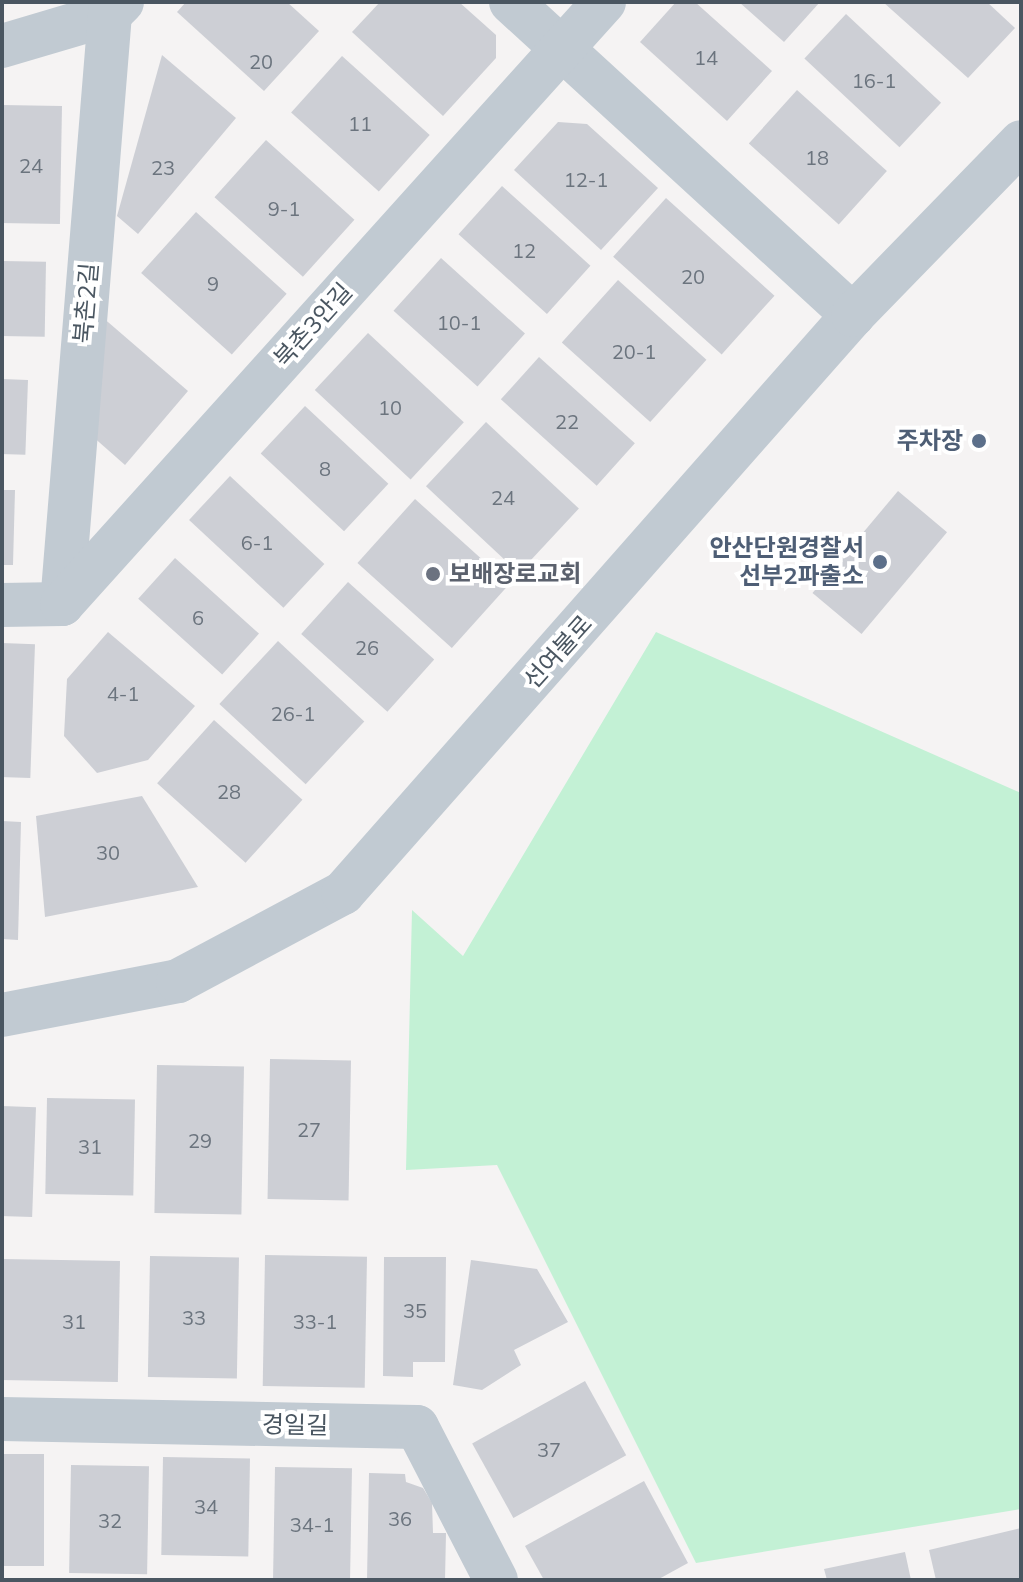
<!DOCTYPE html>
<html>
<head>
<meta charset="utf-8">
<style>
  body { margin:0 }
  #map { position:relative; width:1023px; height:1582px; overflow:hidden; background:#f5f3f3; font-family:Mulish,"Noto Sans KR",sans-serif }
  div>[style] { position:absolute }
  .green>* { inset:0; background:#c3f1d5 }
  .building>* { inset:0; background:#cdcfd5; transform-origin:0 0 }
  .minor>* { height:44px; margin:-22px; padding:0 22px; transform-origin:22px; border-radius:22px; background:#c1cad2 }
  .dots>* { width:22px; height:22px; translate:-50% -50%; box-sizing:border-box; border:4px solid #fff; border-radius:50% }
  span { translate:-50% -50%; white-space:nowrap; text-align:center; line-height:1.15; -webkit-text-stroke:8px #fff; paint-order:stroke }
  .number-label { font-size:20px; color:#6b747e }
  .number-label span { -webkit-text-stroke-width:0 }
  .street-label { font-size:24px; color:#4a5661 }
  .service-label { font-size:24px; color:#4e5e75; font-weight:700 }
  .right { translate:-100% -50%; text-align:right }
  .worship-label { font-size:24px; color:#5b616d; font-weight:700 }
  .left { translate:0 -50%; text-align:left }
  .frame { position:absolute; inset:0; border:4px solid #4a5661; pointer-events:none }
</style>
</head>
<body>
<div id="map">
  <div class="green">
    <div style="clip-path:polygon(656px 632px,1021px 793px,1021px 1509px,696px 1563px,497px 1165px,406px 1170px,412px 910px,463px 956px)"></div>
  </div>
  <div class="building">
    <div style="clip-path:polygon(186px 2px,287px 2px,319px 31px,264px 91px,177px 12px)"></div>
    <div style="clip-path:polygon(380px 2px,459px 2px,496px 35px,496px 58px,443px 116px,352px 32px)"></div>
    <div style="clip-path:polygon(676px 2px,695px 2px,772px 71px,727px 121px,640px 42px)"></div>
    <div style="clip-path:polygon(739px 2px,820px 2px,784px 42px)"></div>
    <div style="clip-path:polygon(883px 2px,987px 2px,1015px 28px,968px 78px)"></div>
    <div style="left:846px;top:14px;width:130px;height:61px;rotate:43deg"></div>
    <div style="clip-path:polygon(162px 55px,236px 118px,138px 234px,117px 216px)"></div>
    <div style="left:342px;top:56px;width:118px;height:76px;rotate:42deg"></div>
    <div style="left:797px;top:90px;width:121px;height:72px;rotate:42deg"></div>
    <div style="left:2px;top:105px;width:60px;height:118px;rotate:1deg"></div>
    <div style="clip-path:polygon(558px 122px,587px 124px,658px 188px,601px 250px,514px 170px)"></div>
    <div style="left:266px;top:140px;width:119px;height:77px;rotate:42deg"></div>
    <div style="left:502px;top:186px;width:119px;height:65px;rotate:42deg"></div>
    <div style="left:666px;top:198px;width:146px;height:79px;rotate:42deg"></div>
    <div style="left:196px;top:212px;width:122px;height:82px;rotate:42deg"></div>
    <div style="left:441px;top:258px;width:113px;height:71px;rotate:42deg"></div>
    <div style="left:2px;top:261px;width:44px;height:75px;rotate:1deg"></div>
    <div style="left:618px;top:280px;width:119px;height:84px;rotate:42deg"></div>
    <div style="clip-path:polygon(101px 316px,188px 391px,125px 465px,91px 435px)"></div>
    <div style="left:368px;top:333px;width:131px;height:78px;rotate:43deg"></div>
    <div style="left:539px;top:357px;width:129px;height:57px;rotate:42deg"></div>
    <div style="left:2px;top:379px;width:26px;height:75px;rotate:2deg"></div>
    <div style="left:305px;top:406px;width:114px;height:65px;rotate:43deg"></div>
    <div style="left:486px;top:422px;width:127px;height:88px;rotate:43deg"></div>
    <div style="left:230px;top:476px;width:129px;height:60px;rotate:43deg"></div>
    <div style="clip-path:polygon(2px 490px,15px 490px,13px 565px,2px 565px)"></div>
    <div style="left:898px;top:491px;width:64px;height:133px;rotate:40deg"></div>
    <div style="left:415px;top:499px;width:127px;height:86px;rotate:42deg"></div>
    <div style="left:175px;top:558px;width:113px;height:55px;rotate:42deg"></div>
    <div style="left:348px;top:582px;width:116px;height:70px;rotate:42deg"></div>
    <div style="clip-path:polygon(108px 632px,195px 706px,148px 760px,97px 773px,64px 736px,67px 679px)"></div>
    <div style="left:278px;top:641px;width:118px;height:86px;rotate:43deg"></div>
    <div style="left:2px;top:643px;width:33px;height:134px;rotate:2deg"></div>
    <div style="left:214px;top:720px;width:119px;height:85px;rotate:42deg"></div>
    <div style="clip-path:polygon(142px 796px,198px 887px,45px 917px,36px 816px)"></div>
    <div style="clip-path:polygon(2px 821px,21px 822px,18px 940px,2px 939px)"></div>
    <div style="left:270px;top:1059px;width:81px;height:140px;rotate:1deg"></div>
    <div style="left:157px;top:1065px;width:87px;height:148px;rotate:1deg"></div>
    <div style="left:47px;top:1098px;width:88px;height:96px;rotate:1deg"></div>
    <div style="left:2px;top:1106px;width:34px;height:110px;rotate:2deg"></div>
    <div style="left:265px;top:1255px;width:102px;height:131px;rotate:1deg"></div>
    <div style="left:150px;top:1256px;width:89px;height:121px;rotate:1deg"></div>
    <div style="clip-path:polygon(384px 1257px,446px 1257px,445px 1362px,413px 1362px,413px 1377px,383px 1376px)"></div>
    <div style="left:2px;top:1259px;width:118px;height:121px;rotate:1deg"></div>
    <div style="clip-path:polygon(471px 1260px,537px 1269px,568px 1322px,514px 1350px,521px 1365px,482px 1390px,453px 1385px)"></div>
    <div style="left:585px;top:1381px;width:85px;height:129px;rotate:61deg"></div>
    <div style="left:2px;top:1454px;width:42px;height:112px"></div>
    <div style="left:163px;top:1457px;width:87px;height:98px;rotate:1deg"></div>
    <div style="left:71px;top:1465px;width:78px;height:108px;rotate:1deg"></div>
    <div style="left:275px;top:1467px;width:77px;height:113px;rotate:1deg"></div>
    <div style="clip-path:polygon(369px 1473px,405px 1474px,406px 1482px,423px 1488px,432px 1503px,433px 1533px,446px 1533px,445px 1580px,367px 1580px)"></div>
    <div style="clip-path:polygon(644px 1481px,688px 1563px,657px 1580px,544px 1580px,525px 1546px)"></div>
    <div style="clip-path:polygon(1021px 1528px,1021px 1580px,936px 1580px,929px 1550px)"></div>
    <div style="clip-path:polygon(905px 1552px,911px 1580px,827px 1580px,824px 1569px)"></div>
  </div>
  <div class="minor">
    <div style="left:511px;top:2px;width:464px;rotate:42.5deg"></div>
    <div style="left:2px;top:46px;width:113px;rotate:-16.5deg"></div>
    <div style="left:110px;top:14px;width:17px;rotate:-45deg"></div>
    <div style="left:62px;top:604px;width:604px;rotate:-85.35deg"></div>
    <div style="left:2px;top:605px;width:60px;rotate:-1deg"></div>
    <div style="left:62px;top:604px;width:810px;rotate:-48deg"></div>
    <div style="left:2px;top:1015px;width:179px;rotate:-10.9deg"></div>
    <div style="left:178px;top:981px;width:187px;rotate:-28.1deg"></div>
    <div style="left:343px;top:893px;width:771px;rotate:-48.58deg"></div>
    <div style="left:853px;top:315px;width:241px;rotate:-45.8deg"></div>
    <div style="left:2px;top:1419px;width:415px;rotate:1.1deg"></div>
    <div style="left:417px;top:1427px;width:172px;rotate:62.7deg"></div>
  </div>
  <div class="dots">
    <div style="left:979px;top:441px;background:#5c6f8a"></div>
    <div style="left:880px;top:562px;background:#5c6f8a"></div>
    <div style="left:433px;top:574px;background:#6b7280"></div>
  </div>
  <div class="number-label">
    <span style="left:706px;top:57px">14</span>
    <span style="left:261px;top:61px">20</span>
    <span style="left:874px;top:80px">16-1</span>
    <span style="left:360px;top:123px">11</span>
    <span style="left:817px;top:157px">18</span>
    <span style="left:31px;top:165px">24</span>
    <span style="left:163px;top:167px">23</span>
    <span style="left:586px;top:179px">12-1</span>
    <span style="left:284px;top:208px">9-1</span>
    <span style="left:524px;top:250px">12</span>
    <span style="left:693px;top:276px">20</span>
    <span style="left:213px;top:283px">9</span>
    <span style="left:459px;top:322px">10-1</span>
    <span style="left:634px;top:351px">20-1</span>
    <span style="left:390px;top:407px">10</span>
    <span style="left:567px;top:421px">22</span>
    <span style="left:325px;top:468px">8</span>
    <span style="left:503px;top:497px">24</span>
    <span style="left:257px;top:542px">6-1</span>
    <span style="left:198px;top:617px">6</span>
    <span style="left:367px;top:647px">26</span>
    <span style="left:123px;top:693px">4-1</span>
    <span style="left:293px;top:713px">26-1</span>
    <span style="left:229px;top:791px">28</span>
    <span style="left:108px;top:852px">30</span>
    <span style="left:309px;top:1129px">27</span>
    <span style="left:200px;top:1140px">29</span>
    <span style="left:90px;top:1146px">31</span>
    <span style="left:415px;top:1310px">35</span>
    <span style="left:194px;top:1317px">33</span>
    <span style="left:74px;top:1321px">31</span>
    <span style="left:315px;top:1321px">33-1</span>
    <span style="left:549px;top:1449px">37</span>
    <span style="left:206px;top:1506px">34</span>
    <span style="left:400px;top:1518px">36</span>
    <span style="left:110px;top:1520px">32</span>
    <span style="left:312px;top:1524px">34-1</span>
  </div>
  <div class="street-label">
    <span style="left:86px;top:303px;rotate:-85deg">북촌2길</span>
    <span style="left:313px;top:325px;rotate:-48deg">북촌3안길</span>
    <span style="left:558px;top:652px;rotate:-48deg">선여불로</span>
    <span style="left:295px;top:1425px;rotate:1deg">경일길</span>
  </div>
  <div class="service-label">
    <span class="right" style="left:963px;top:441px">주차장</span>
    <span class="right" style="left:864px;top:562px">안산단원경찰서<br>선부2파출소</span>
  </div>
  <div class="worship-label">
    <span class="left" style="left:449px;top:574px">보배장로교회</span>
  </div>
  <div class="frame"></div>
</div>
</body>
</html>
